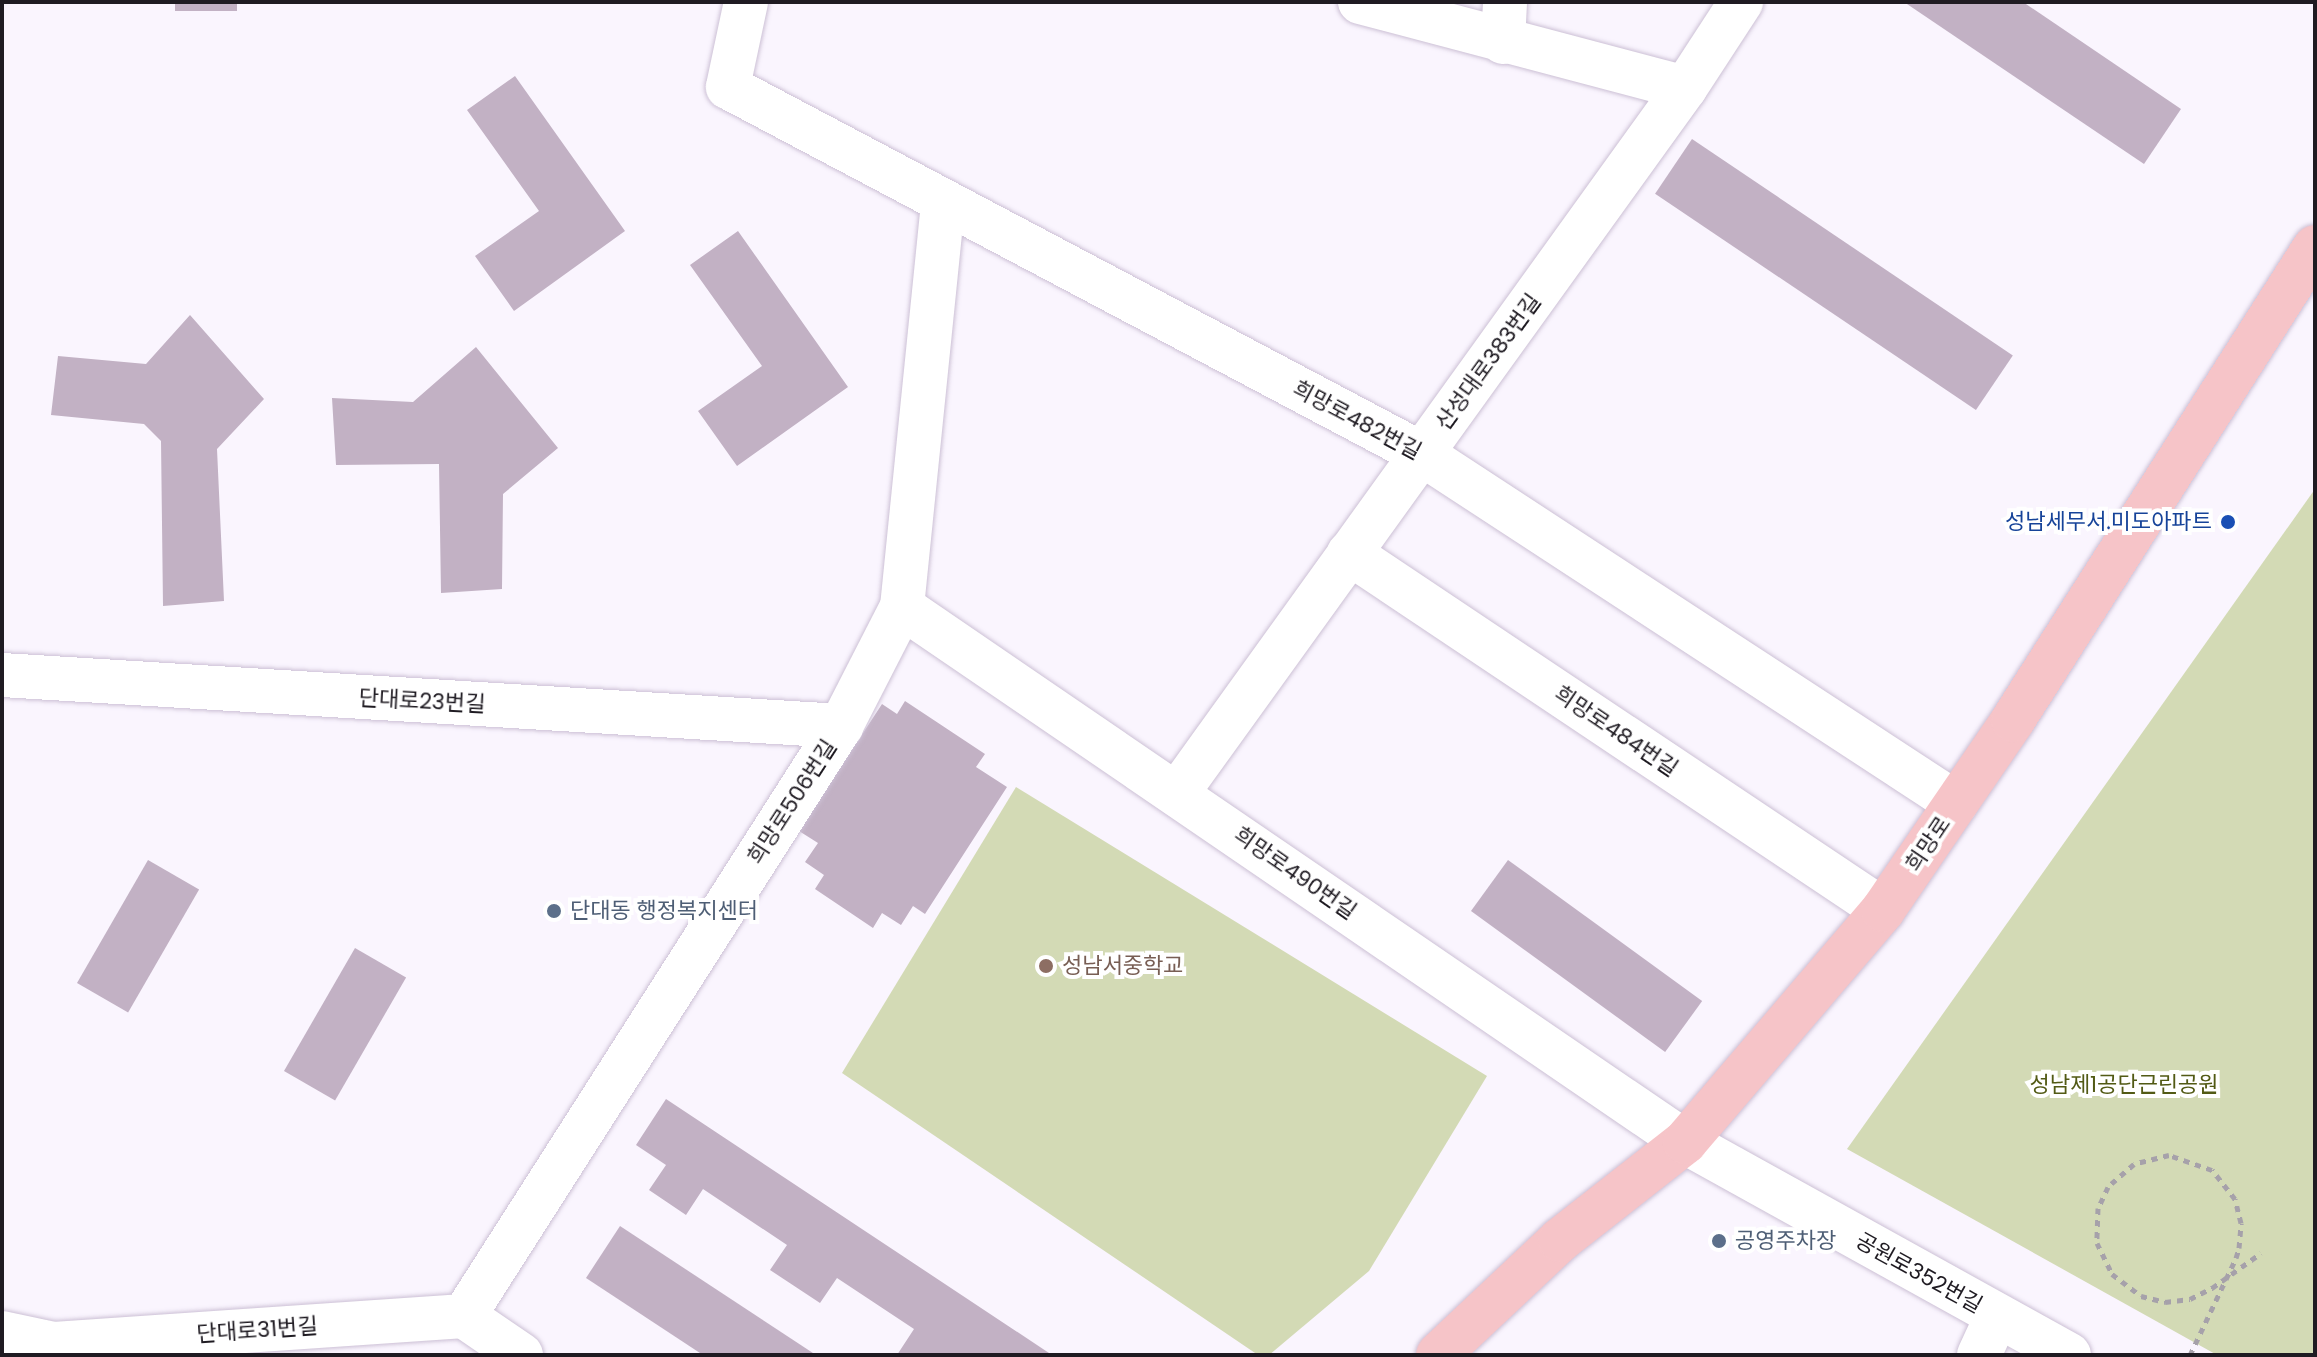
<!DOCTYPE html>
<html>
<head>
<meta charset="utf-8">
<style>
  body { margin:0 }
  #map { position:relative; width:2317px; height:1357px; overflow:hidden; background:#faf5fe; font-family:Poppins,"Noto Sans KR",sans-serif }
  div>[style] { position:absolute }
  .green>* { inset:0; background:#d3dab5 }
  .building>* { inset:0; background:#c2b1c4; transform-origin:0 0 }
  .path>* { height:5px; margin-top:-2.5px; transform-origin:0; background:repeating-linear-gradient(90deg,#a6a1aa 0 6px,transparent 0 12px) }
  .roads { filter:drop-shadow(0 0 2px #ccc0d5) drop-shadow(0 0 2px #ccc0d5) }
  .minor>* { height:44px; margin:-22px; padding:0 22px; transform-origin:22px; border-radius:22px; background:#fff }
  .major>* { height:44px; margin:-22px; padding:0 22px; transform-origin:22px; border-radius:22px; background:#f6c4c8 }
  .dots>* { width:22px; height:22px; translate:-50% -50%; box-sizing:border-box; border:4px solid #fff; border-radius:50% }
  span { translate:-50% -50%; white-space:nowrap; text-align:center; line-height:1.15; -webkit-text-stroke:8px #fff; paint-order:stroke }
  .street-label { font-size:22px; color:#1f1b22 }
  .transit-label { font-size:22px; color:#164399 }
  .right { translate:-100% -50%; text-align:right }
  .service-label { font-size:22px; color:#4e5e75 }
  .left { translate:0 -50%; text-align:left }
  .education-label { font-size:22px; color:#785e54 }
  .park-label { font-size:22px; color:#525a15 }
  .frame { position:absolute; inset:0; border:4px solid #1f1b22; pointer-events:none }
</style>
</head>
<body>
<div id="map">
  <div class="green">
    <div style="clip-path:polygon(2315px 489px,2315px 1355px,2217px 1355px,1847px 1149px)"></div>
    <div style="clip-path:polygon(1016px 787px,1487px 1076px,1369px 1271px,1269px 1355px,1258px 1355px,842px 1073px)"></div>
  </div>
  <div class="building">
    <div style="left:175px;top:2px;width:62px;height:9px"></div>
    <div style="clip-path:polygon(1904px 2px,2023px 2px,2181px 109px,2144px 164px)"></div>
    <div style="clip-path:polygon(515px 76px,625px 231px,514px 311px,475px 256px,539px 211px,467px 110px)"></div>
    <div style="left:1692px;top:139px;width:387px;height:66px;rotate:34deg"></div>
    <div style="clip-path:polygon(738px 231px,848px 387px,737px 466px,698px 411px,762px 366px,690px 265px)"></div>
    <div style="clip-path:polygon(190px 315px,264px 399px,217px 449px,224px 601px,163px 606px,161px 441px,144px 424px,51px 415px,58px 356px,146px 364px)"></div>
    <div style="clip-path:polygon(476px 347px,558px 448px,503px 494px,502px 589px,441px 593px,439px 464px,336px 465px,332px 398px,413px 402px)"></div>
    <div style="clip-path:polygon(905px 701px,985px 754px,976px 767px,1007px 787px,925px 914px,913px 906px,901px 925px,882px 913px,873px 928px,815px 889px,824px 875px,805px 862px,818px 843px,799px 831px,882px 704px,897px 714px)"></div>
    <div style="left:148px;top:860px;width:59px;height:142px;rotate:30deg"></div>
    <div style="left:1508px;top:860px;width:240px;height:63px;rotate:36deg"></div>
    <div style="left:355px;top:948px;width:59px;height:142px;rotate:30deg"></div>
    <div style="clip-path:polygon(666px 1099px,1052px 1355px,897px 1355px,914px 1329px,837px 1278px,820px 1303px,770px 1270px,787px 1245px,703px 1189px,686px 1215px,649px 1190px,666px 1165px,636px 1145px)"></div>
    <div style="clip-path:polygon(620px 1226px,816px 1355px,703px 1355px,586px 1278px)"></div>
  </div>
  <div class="path">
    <div style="left:2190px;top:1355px;width:107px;rotate:-64.6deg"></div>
    <div style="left:2236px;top:1258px;width:10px;rotate:-73deg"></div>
    <div style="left:2239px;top:1248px;width:25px;rotate:-85deg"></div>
    <div style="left:2241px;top:1223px;width:25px;rotate:-104deg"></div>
    <div style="left:2235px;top:1199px;width:37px;rotate:-128deg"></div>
    <div style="left:2212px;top:1170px;width:46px;rotate:-160.8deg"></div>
    <div style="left:2169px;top:1155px;width:36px;rotate:166deg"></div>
    <div style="left:2134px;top:1164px;width:35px;rotate:139deg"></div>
    <div style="left:2108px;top:1187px;width:23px;rotate:115deg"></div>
    <div style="left:2098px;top:1208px;width:35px;rotate:92deg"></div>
    <div style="left:2097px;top:1243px;width:34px;rotate:64deg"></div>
    <div style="left:2112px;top:1274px;width:36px;rotate:37deg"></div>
    <div style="left:2141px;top:1296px;width:25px;rotate:14deg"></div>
    <div style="left:2165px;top:1302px;width:25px;rotate:-7deg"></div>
    <div style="left:2190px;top:1299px;width:25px;rotate:-27deg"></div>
    <div style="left:2212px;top:1288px;width:60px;rotate:-35.5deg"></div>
  </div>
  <div class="roads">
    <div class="minor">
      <div style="left:746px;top:2px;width:87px;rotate:102deg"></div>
      <div style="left:728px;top:87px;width:785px;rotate:27.87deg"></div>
      <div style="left:1422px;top:454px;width:638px;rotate:33.17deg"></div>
      <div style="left:1360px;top:2px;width:336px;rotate:14.8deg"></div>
      <div style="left:1503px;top:42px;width:40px;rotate:-87.1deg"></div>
      <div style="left:1349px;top:553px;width:642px;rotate:33.76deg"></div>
      <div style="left:902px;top:607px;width:948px;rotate:34.34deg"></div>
      <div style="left:1685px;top:1142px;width:439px;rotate:29deg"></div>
      <div style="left:2px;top:675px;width:841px;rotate:3.48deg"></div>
      <div style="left:1178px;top:792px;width:868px;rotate:-54.24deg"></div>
      <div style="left:1685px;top:88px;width:103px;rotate:-56.9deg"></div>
      <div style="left:2px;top:1333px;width:53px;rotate:11.9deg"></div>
      <div style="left:54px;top:1344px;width:411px;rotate:-3.9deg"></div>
      <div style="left:521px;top:1355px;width:69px;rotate:-145.6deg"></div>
      <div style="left:464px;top:1316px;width:700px;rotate:-57.42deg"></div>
      <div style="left:841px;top:726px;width:134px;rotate:-62.9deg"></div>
      <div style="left:902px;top:607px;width:405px;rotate:-84.2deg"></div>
      <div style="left:1979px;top:1355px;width:43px;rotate:-65.2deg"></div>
    </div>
    <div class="major">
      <div style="left:1438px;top:1355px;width:168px;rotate:-43.3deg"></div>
      <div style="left:1560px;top:1240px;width:159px;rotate:-38.1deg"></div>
      <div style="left:1685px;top:1142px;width:305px;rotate:-49.5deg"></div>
      <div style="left:1883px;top:910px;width:230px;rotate:-55.6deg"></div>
      <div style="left:2013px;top:720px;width:561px;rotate:-57.44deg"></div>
    </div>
  </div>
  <div class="dots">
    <div style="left:2228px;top:522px;background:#1a4fb4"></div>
    <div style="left:554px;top:911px;background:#5c6f8a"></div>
    <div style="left:1046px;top:966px;background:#8d6e63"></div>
    <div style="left:1719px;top:1241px;background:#5c6f8a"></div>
  </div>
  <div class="street-label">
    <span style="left:1488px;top:362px;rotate:-54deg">산성대로383번길</span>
    <span style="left:1357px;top:420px;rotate:28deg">희망로482번길</span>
    <span style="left:422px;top:701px;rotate:3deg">단대로23번길</span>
    <span style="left:1616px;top:731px;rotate:34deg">희망로484번길</span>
    <span style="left:792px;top:802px;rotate:-57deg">희망로506번길</span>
    <span style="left:1928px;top:844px;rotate:-56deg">희망로</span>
    <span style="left:1295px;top:873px;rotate:35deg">희망로490번길</span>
    <span style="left:1919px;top:1273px;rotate:29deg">공원로352번길</span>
    <span style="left:257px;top:1330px;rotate:-4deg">단대로31번길</span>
  </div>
  <div class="transit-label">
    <span class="right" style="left:2212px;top:522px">성남세무서.미도아파트</span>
  </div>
  <div class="service-label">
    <span class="left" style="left:570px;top:911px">단대동 행정복지센터</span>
    <span class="left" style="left:1735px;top:1241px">공영주차장</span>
  </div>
  <div class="education-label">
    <span class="left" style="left:1062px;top:966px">성남서중학교</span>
  </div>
  <div class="park-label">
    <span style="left:2124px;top:1085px">성남제1공단근린공원</span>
  </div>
  <div class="frame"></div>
</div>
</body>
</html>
